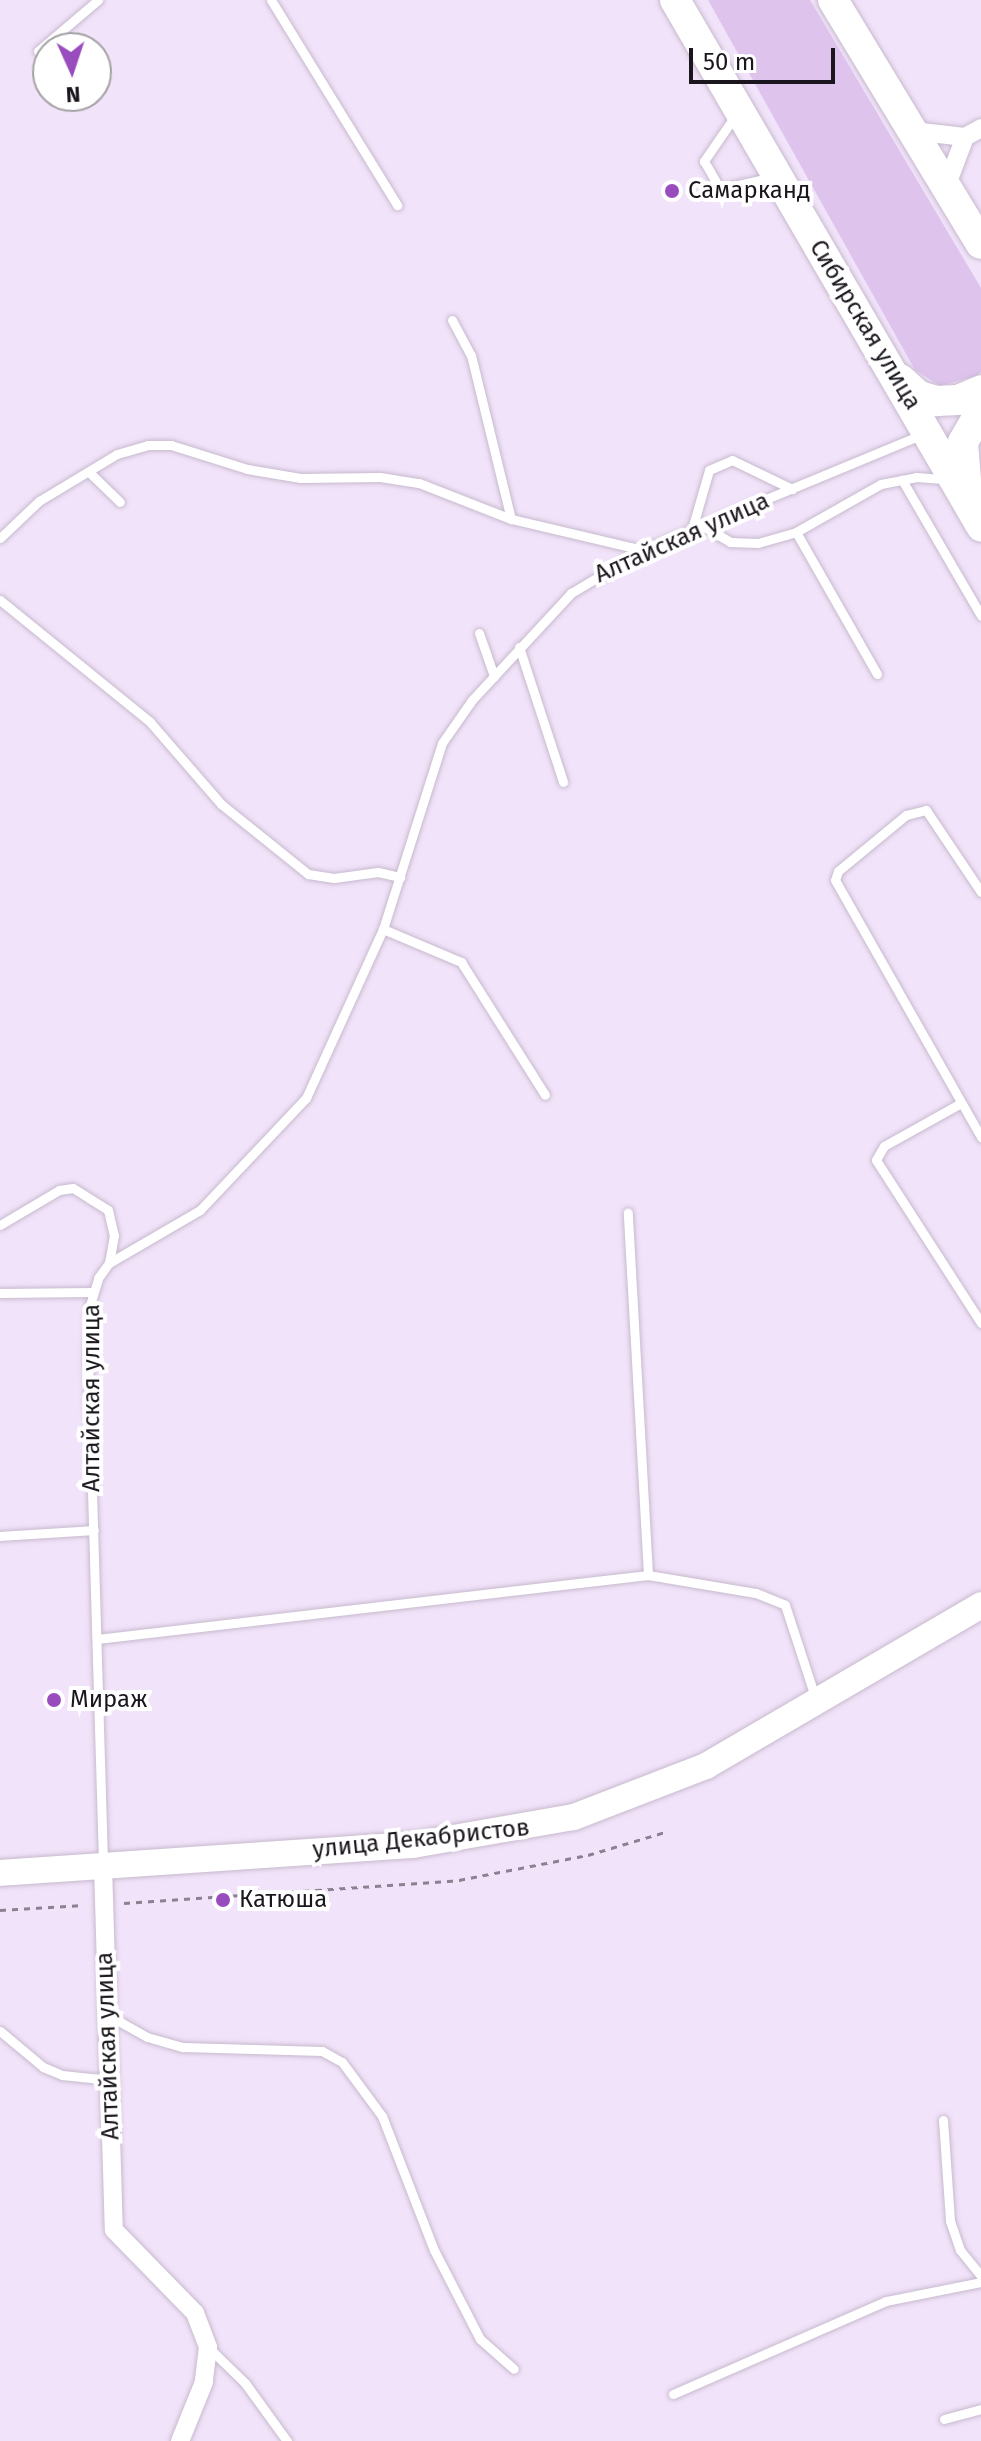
<!DOCTYPE html>
<html>
<head>
<meta charset="utf-8">
<style>
  body { margin:0 }
  #map { position:relative; width:981px; height:2441px; overflow:hidden; background:#f1e3f9; font-family:"Fira Sans",sans-serif }
  div>[style] { position:absolute }
  .green>* { inset:0; background:#dec4ed }
  .path>* { height:3px; margin-top:-1.5px; transform-origin:0; background:repeating-linear-gradient(90deg,#8b8190 0 6px,transparent 0 12px) }
  .roads { filter:drop-shadow(0 0 2px #c7bace) drop-shadow(0 0 2px #c7bace) }
  .service>* { height:9px; margin:-4.5px; padding:0 4.5px; transform-origin:4.5px; border-radius:4.5px; background:#fff }
  .minor>* { height:18px; margin:-9px; padding:0 9px; transform-origin:9px; border-radius:9px; background:#fff }
  .secondary>* { height:26px; margin:-13px; padding:0 13px; transform-origin:13px; border-radius:13px; background:#fff }
  .primary>* { height:30px; margin:-15px; padding:0 15px; transform-origin:15px; border-radius:15px; background:#fff }
  .dots>* { width:22px; height:22px; translate:-50% -50%; box-sizing:border-box; border:4px solid #fff; border-radius:50% }
  span { translate:-50% -50%; white-space:nowrap; text-align:center; line-height:1.15; -webkit-text-stroke:8px #fff; paint-order:stroke }
  .poi-label { font-size:24px; color:#1b161d }
  .left { translate:0 -50%; text-align:left }
  .street-label { font-size:24px; color:#1b161d }
  .north { position:absolute; left:32px; top:32px; width:80px; height:80px; box-sizing:border-box; background:#fff; border:2px solid #a4a2a5; border-radius:50%; rotate:177deg; font-size:22px; font-weight:700; line-height:32px; text-align:center; color:#1b161d }
  .north::after { content:''; display:block; margin:auto; width:28px; height:36px; background:#984cbd; clip-path:polygon(50% 0,100% 100%,50% 72%,0 100%) }
  .scale { position:absolute; left:689px; top:48px; width:146px; height:36px; box-sizing:border-box; border:4px solid #1b161d; border-top:0; padding-left:10px; font-size:24px; line-height:28px; white-space:nowrap; color:#1b161d; -webkit-text-stroke:6px #fff; paint-order:stroke }
</style>
</head>
<body>
<div id="map">
  <div class="green">
    <div style="clip-path:polygon(708px 0,810px 0,981px 288px,981px 372px,976px 376px,940px 386px,915px 370px)"></div>
  </div>
  <div class="path">
    <div style="left:124px;top:1903px;width:336px;rotate:-3.9deg"></div>
    <div style="left:459px;top:1880px;width:131px;rotate:-11deg"></div>
    <div style="left:588px;top:1855px;width:80px;rotate:-16.6deg"></div>
    <div style="left:0;top:1910px;width:84px;rotate:-3.4deg"></div>
  </div>
  <div class="roads">
    <div class="service">
      <div style="left:271px;top:0;width:241px;rotate:58.4deg"></div>
      <div style="left:38px;top:51px;width:79px;rotate:-40.4deg"></div>
      <div style="left:735px;top:116px;width:55px;rotate:124.6deg"></div>
      <div style="left:704px;top:161px;width:32px;rotate:60deg"></div>
      <div style="left:720px;top:189px;width:54px;rotate:-12.8deg"></div>
      <div style="left:452px;top:320px;width:40px;rotate:62deg"></div>
      <div style="left:471px;top:355px;width:169px;rotate:76.3deg"></div>
      <div style="left:89px;top:472px;width:43px;rotate:44.1deg"></div>
      <div style="left:902px;top:480px;width:157px;rotate:59.8deg"></div>
      <div style="left:701px;top:525px;width:34px;rotate:30deg"></div>
      <div style="left:730px;top:542px;width:28px;rotate:2deg"></div>
      <div style="left:758px;top:543px;width:40px;rotate:-16deg"></div>
      <div style="left:692px;top:529px;width:61px;rotate:-73.9deg"></div>
      <div style="left:709px;top:470px;width:25px;rotate:-23deg"></div>
      <div style="left:732px;top:460px;width:67px;rotate:25.8deg"></div>
      <div style="left:0;top:538px;width:54px;rotate:-43.5deg"></div>
      <div style="left:39px;top:501px;width:91px;rotate:-31.1deg"></div>
      <div style="left:117px;top:454px;width:32px;rotate:-16deg"></div>
      <div style="left:148px;top:445px;width:23px"></div>
      <div style="left:171px;top:445px;width:80px;rotate:17.5deg"></div>
      <div style="left:247px;top:469px;width:54px;rotate:9.6deg"></div>
      <div style="left:300px;top:478px;width:80px;rotate:-0.7deg"></div>
      <div style="left:380px;top:477px;width:39px;rotate:9deg"></div>
      <div style="left:419px;top:483px;width:99px;rotate:21.4deg"></div>
      <div style="left:511px;top:519px;width:136px;rotate:13.2deg"></div>
      <div style="left:0;top:600px;width:193px;rotate:39.1deg"></div>
      <div style="left:150px;top:722px;width:108px;rotate:49.1deg"></div>
      <div style="left:221px;top:804px;width:112px;rotate:38.8deg"></div>
      <div style="left:308px;top:874px;width:26px;rotate:9deg"></div>
      <div style="left:334px;top:878px;width:44px;rotate:-7.8deg"></div>
      <div style="left:378px;top:872px;width:23px;rotate:13deg"></div>
      <div style="left:479px;top:633px;width:46px;rotate:70.8deg"></div>
      <div style="left:519px;top:647px;width:142px;rotate:71.9deg"></div>
      <div style="left:877px;top:674px;width:163px;rotate:-119.7deg"></div>
      <div style="left:796px;top:532px;width:98px;rotate:-29.5deg"></div>
      <div style="left:881px;top:484px;width:36px;rotate:-11deg"></div>
      <div style="left:916px;top:477px;width:31px;rotate:4deg"></div>
      <div style="left:981px;top:892px;width:99px;rotate:-123.9deg"></div>
      <div style="left:926px;top:810px;width:21px;rotate:166deg"></div>
      <div style="left:906px;top:815px;width:88px;rotate:140.5deg"></div>
      <div style="left:838px;top:871px;width:9px;rotate:108deg"></div>
      <div style="left:835px;top:880px;width:296px;rotate:60.4deg"></div>
      <div style="left:383px;top:929px;width:85px;rotate:22.9deg"></div>
      <div style="left:461px;top:962px;width:157px;rotate:57.7deg"></div>
      <div style="left:961px;top:1103px;width:88px;rotate:150.8deg"></div>
      <div style="left:884px;top:1146px;width:16px;rotate:120deg"></div>
      <div style="left:876px;top:1160px;width:194px;rotate:57.2deg"></div>
      <div style="left:0;top:1225px;width:69px;rotate:-30.7deg"></div>
      <div style="left:59px;top:1190px;width:14px;rotate:-8deg"></div>
      <div style="left:73px;top:1188px;width:41px;rotate:32.2deg"></div>
      <div style="left:108px;top:1210px;width:26px;rotate:77deg"></div>
      <div style="left:114px;top:1235px;width:28px;rotate:100deg"></div>
      <div style="left:0;top:1293px;width:92px;rotate:-0.6deg"></div>
      <div style="left:0;top:1536px;width:94px;rotate:-3.7deg"></div>
      <div style="left:648px;top:1575px;width:109px;rotate:9.5deg"></div>
      <div style="left:756px;top:1593px;width:31px;rotate:22deg"></div>
      <div style="left:785px;top:1605px;width:100px;rotate:71.9deg"></div>
      <div style="left:97px;top:1639px;width:555px;rotate:-6.63deg"></div>
      <div style="left:648px;top:1575px;width:363px;rotate:-93.2deg"></div>
      <div style="left:103px;top:1862px;width:506px;rotate:-91.7deg"></div>
      <div style="left:88px;top:1356px;width:51px;rotate:-87.8deg"></div>
      <div style="left:90px;top:1305px;width:28px;rotate:-73deg"></div>
      <div style="left:98px;top:1278px;width:19px;rotate:-54deg"></div>
      <div style="left:109px;top:1263px;width:105px;rotate:-30.2deg"></div>
      <div style="left:200px;top:1210px;width:154px;rotate:-46.6deg"></div>
      <div style="left:306px;top:1098px;width:186px;rotate:-65.5deg"></div>
      <div style="left:383px;top:929px;width:195px;rotate:-72.4deg"></div>
      <div style="left:442px;top:743px;width:52px;rotate:-55.1deg"></div>
      <div style="left:472px;top:700px;width:146px;rotate:-47.2deg"></div>
      <div style="left:571px;top:593px;width:84px;rotate:-30.8deg"></div>
      <div style="left:643px;top:550px;width:301px;rotate:-22.5deg"></div>
      <div style="left:108px;top:2015px;width:45px;rotate:29.4deg"></div>
      <div style="left:147px;top:2037px;width:37px;rotate:16deg"></div>
      <div style="left:183px;top:2047px;width:139px;rotate:1.6deg"></div>
      <div style="left:322px;top:2051px;width:23px;rotate:29deg"></div>
      <div style="left:342px;top:2062px;width:67px;rotate:53.5deg"></div>
      <div style="left:382px;top:2116px;width:144px;rotate:68.8deg"></div>
      <div style="left:434px;top:2250px;width:100px;rotate:62.7deg"></div>
      <div style="left:480px;top:2339px;width:45px;rotate:41.4deg"></div>
      <div style="left:0;top:2031px;width:56px;rotate:39.9deg"></div>
      <div style="left:43px;top:2067px;width:21px;rotate:23deg"></div>
      <div style="left:62px;top:2075px;width:48px;rotate:5.9deg"></div>
      <div style="left:943px;top:2120px;width:101px;rotate:86deg"></div>
      <div style="left:950px;top:2221px;width:31px;rotate:71deg"></div>
      <div style="left:960px;top:2250px;width:33px;rotate:51deg"></div>
      <div style="left:208px;top:2347px;width:52px;rotate:44.2deg"></div>
      <div style="left:245px;top:2383px;width:72px;rotate:54.1deg"></div>
      <div style="left:673px;top:2394px;width:232px;rotate:-23.6deg"></div>
      <div style="left:886px;top:2301px;width:97px;rotate:-11.3deg"></div>
      <div style="left:944px;top:2419px;width:38px;rotate:-15deg"></div>
    </div>
    <div class="minor">
      <div style="left:913px;top:131px;width:52px;rotate:6.6deg"></div>
      <div style="left:946px;top:187px;width:53px;rotate:-69.2deg"></div>
      <div style="left:965px;top:137px;width:18px;rotate:-29deg"></div>
      <div style="left:103px;top:1866px;width:364px;rotate:88.3deg"></div>
      <div style="left:114px;top:2230px;width:116px;rotate:45.7deg"></div>
      <div style="left:195px;top:2313px;width:36px;rotate:69deg"></div>
      <div style="left:208px;top:2347px;width:35px;rotate:97deg"></div>
      <div style="left:204px;top:2382px;width:64px;rotate:112.1deg"></div>
    </div>
    <div class="secondary">
      <div style="left:0;top:1873px;width:414px;rotate:-3.9deg"></div>
      <div style="left:413px;top:1845px;width:163px;rotate:-9.9deg"></div>
      <div style="left:574px;top:1817px;width:142px;rotate:-21.1deg"></div>
      <div style="left:706px;top:1766px;width:319px;rotate:-30.3deg"></div>
    </div>
    <div class="primary">
      <div style="left:675px;top:0;width:609px;rotate:59.81deg"></div>
      <div style="left:833px;top:0;width:285px;rotate:58.8deg"></div>
      <div style="left:900px;top:379px;width:25px;rotate:42deg"></div>
      <div style="left:919px;top:396px;width:19px;rotate:16deg"></div>
      <div style="left:937px;top:401px;width:21px;rotate:-3deg"></div>
      <div style="left:958px;top:400px;width:25px;rotate:-23deg"></div>
      <div style="left:967px;top:492px;width:50px;rotate:-94.6deg"></div>
      <div style="left:963px;top:442px;width:36px;rotate:-60deg"></div>
    </div>
  </div>
  <div class="dots">
    <div style="left:672px;top:191px;background:#984cbd"></div>
    <div style="left:54px;top:1700px;background:#984cbd"></div>
    <div style="left:223px;top:1900px;background:#984cbd"></div>
  </div>
  <div class="poi-label">
    <span class="left" style="left:688px;top:191px">Самарканд</span>
    <span class="left" style="left:70px;top:1700px">Мираж</span>
    <span class="left" style="left:239px;top:1900px">Катюша</span>
  </div>
  <div class="street-label">
    <span style="left:865px;top:325px;rotate:59deg">Сибирская улица</span>
    <span style="left:682px;top:538px;rotate:-24deg">Алтайская улица</span>
    <span style="left:92px;top:1398px;rotate:-90deg">Алтайская улица</span>
    <span style="left:421px;top:1839px;rotate:-6deg">улица Декабристов</span>
    <span style="left:108px;top:2046px;rotate:-92deg">Алтайская улица</span>
  </div>
  <div class="north">N</div>
  <div class="scale">50 m</div>
</div>
</body>
</html>
